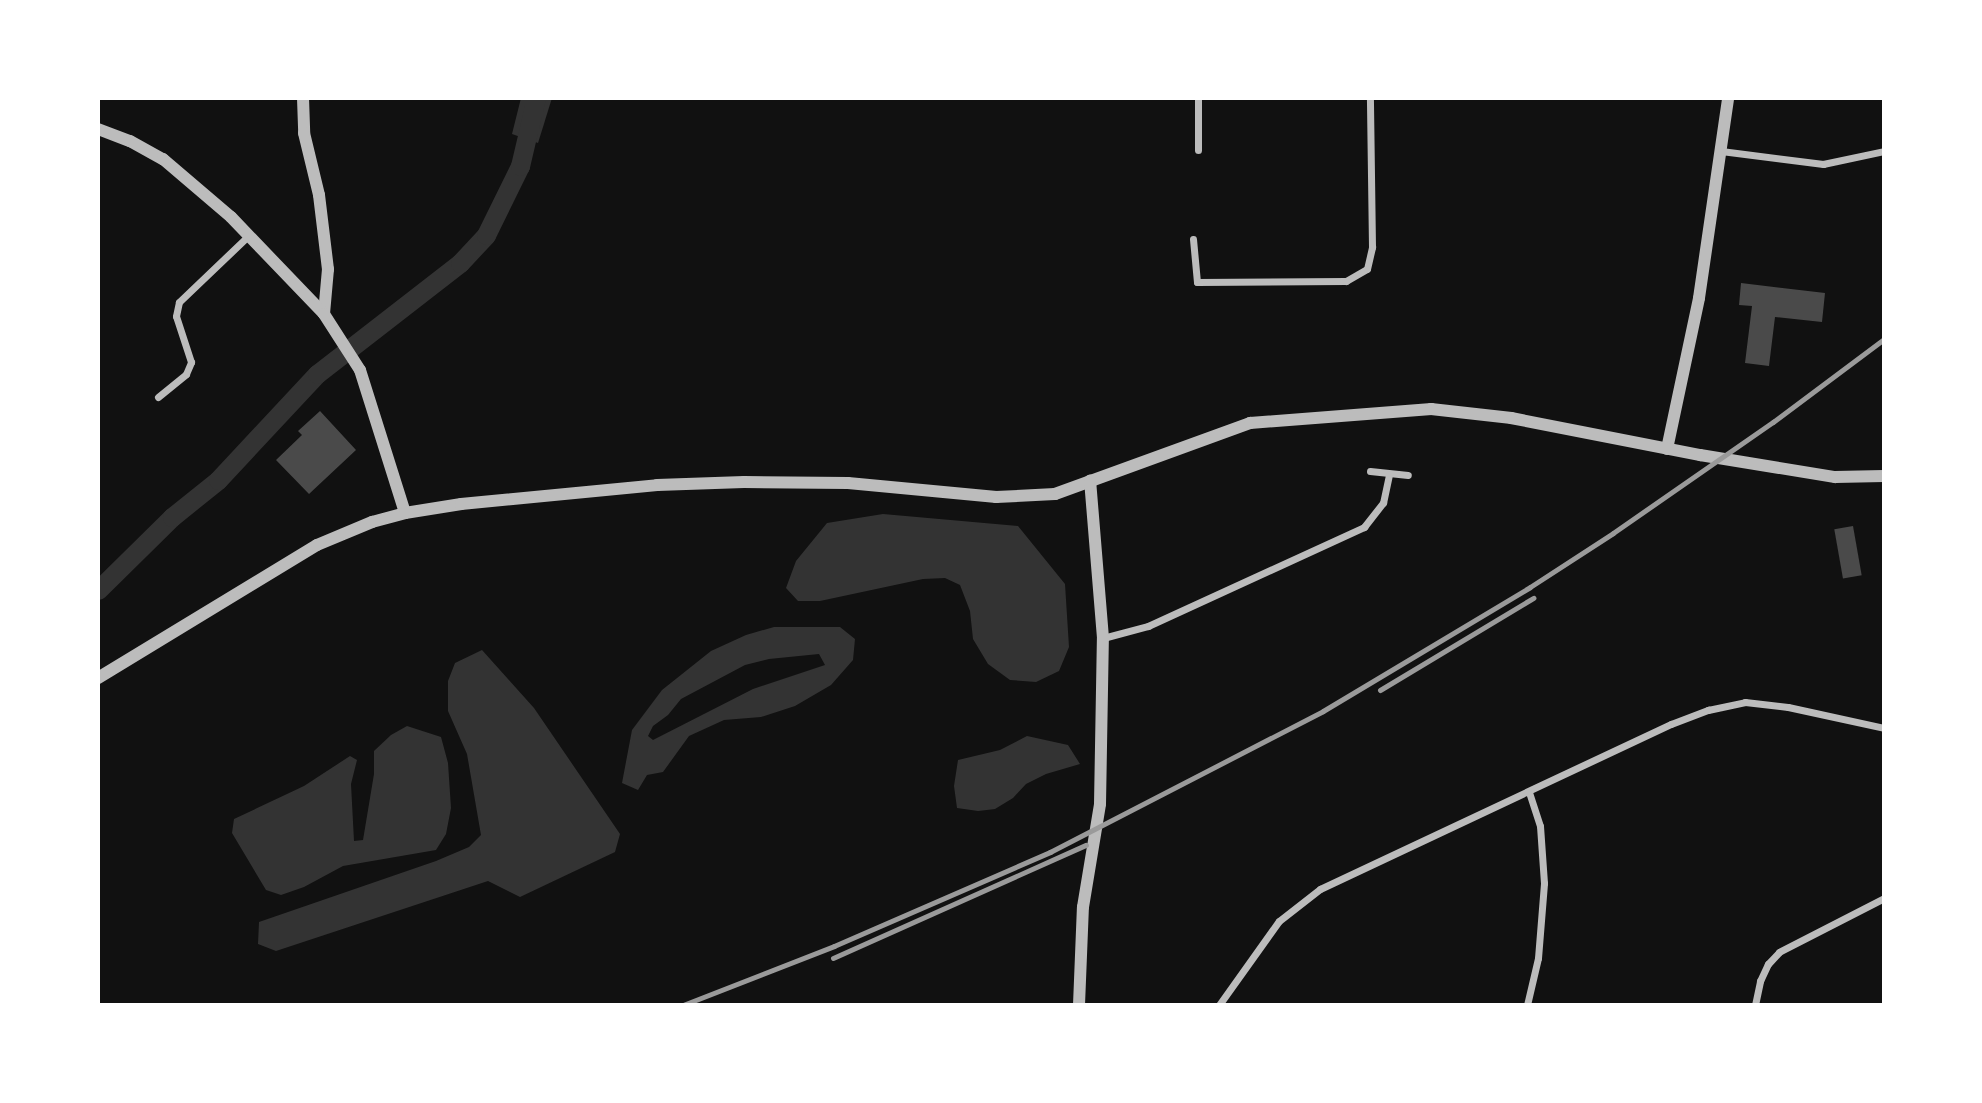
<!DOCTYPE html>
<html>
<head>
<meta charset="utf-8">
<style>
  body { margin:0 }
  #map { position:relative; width:1982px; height:1103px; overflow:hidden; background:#111; font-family:"Titillium Web",sans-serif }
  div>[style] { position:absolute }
  .water>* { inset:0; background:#333 }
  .canal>* { height:19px; margin:-9.5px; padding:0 9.5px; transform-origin:9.5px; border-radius:9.5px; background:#333 }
  .building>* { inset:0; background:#4a4a4a; transform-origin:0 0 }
  .minor>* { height:7px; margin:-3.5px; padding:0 3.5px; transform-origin:3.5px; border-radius:3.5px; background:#bcbcbc }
  .tertiary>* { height:12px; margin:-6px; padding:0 6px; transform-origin:6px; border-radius:6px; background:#bcbcbc }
  .rail>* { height:5px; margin:-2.5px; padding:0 2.5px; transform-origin:2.5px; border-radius:2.5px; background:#9a9a9a }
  span { translate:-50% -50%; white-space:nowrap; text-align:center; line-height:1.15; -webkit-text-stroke:7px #fff; paint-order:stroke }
  .frame { position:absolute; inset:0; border:100px solid #fff; pointer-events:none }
</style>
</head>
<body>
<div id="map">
  <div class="water">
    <div style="clip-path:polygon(521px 98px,552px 98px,538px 143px,512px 134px)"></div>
    <div style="clip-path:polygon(883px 514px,1018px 526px,1065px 584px,1069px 647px,1059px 671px,1036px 682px,1010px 680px,988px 664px,973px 639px,970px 611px,960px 585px,945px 578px,923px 579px,820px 601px,798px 601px,786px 588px,796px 561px,827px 523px)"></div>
    <div style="clip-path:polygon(evenodd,774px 627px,840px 627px,855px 639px,853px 660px,831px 685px,795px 706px,761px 717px,724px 720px,689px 736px,663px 772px,647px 775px,638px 790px,622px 783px,632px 730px,662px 690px,711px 651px,746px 635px,774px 627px,819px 654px,825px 665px,753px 689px,653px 740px,648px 736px,653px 726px,668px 715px,681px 699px,745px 665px,769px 659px,819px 654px)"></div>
    <div style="clip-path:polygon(482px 650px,534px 708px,620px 834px,615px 852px,520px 897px,488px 881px,276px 951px,258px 944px,259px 922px,436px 861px,469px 847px,481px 835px,467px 754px,448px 711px,448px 681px,455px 663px)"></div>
    <div style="clip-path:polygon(407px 726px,441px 737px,448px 763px,451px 808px,446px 834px,436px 850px,343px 866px,304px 887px,281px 895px,266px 890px,232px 833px,234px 819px,304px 786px,350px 756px,357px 760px,351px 784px,354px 841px,363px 840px,374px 774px,374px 751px,391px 735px)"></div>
    <div style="clip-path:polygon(1027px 736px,1068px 745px,1080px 764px,1046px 774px,1026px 784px,1013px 798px,995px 809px,978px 811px,957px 808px,954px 786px,958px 760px,1000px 750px)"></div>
  </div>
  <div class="canal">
    <div style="left:98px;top:590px;width:104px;rotate:-44.6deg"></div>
    <div style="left:172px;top:517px;width:59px;rotate:-38.8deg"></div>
    <div style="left:218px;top:480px;width:145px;rotate:-47deg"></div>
    <div style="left:317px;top:374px;width:181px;rotate:-37.8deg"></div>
    <div style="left:460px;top:263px;width:38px;rotate:-47deg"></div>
    <div style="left:486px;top:235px;width:77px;rotate:-63.8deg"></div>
    <div style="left:520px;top:166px;width:70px;rotate:-76.8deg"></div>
  </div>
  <div class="building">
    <div style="clip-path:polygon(1741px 283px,1825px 293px,1822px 322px,1775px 317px,1769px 366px,1745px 363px,1752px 306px,1739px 305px)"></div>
    <div style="clip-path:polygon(320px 411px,356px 450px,309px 494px,276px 460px,302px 435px,298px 431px)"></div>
    <div style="left:1853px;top:526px;width:50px;height:19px;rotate:80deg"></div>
  </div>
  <div class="minor">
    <div style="left:1198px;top:98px;width:52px;rotate:90deg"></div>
    <div style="left:1721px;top:151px;width:103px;rotate:7.3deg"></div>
    <div style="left:1823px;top:164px;width:62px;rotate:-12deg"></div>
    <div style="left:1193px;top:239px;width:43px;rotate:84.7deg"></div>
    <div style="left:1197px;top:282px;width:149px;rotate:-0.4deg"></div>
    <div style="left:1346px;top:281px;width:24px;rotate:-30deg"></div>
    <div style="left:1367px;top:269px;width:23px;rotate:-77deg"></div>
    <div style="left:1372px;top:247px;width:149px;rotate:-90.8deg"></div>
    <div style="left:158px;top:397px;width:36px;rotate:-39deg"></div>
    <div style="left:186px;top:374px;width:13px;rotate:-67deg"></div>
    <div style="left:191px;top:362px;width:48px;rotate:-108.1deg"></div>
    <div style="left:176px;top:316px;width:14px;rotate:-78deg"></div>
    <div style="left:179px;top:302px;width:97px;rotate:-43.7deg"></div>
    <div style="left:1370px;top:471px;width:38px;rotate:6deg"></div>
    <div style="left:1103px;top:638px;width:47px;rotate:-14.9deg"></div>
    <div style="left:1148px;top:626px;width:238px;rotate:-24.6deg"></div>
    <div style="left:1364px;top:527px;width:31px;rotate:-52deg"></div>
    <div style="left:1383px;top:503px;width:29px;rotate:-78deg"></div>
    <div style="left:1219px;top:1005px;width:103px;rotate:-54.5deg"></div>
    <div style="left:1279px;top:921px;width:52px;rotate:-38deg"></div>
    <div style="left:1320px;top:889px;width:388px;rotate:-25.2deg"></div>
    <div style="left:1671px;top:724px;width:40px;rotate:-21deg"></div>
    <div style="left:1708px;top:710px;width:38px;rotate:-12deg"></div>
    <div style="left:1745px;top:702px;width:43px;rotate:6.6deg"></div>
    <div style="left:1788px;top:707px;width:98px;rotate:12.3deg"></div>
    <div style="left:1527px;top:1005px;width:48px;rotate:-76.8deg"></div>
    <div style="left:1538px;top:958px;width:75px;rotate:-85.4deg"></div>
    <div style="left:1544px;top:883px;width:57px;rotate:-94deg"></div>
    <div style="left:1540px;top:826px;width:36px;rotate:-108deg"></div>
    <div style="left:1755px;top:1005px;width:25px;rotate:-78deg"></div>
    <div style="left:1760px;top:981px;width:19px;rotate:-65deg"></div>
    <div style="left:1768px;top:964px;width:16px;rotate:-47deg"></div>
    <div style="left:1779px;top:952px;width:118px;rotate:-27.2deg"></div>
  </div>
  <div class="tertiary">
    <div style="left:303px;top:98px;width:35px;rotate:88deg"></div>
    <div style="left:304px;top:133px;width:64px;rotate:76.4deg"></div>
    <div style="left:319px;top:195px;width:75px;rotate:83.1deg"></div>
    <div style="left:328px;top:269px;width:45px;rotate:95.1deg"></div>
    <div style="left:98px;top:129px;width:34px;rotate:21deg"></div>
    <div style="left:130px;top:141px;width:38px;rotate:29deg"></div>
    <div style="left:163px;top:159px;width:89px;rotate:40.5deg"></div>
    <div style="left:231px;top:217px;width:134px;rotate:46.2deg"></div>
    <div style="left:324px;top:314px;width:67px;rotate:57.3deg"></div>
    <div style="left:360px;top:370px;width:150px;rotate:72.5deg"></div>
    <div style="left:1667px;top:449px;width:154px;rotate:-78deg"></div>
    <div style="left:1699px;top:298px;width:202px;rotate:-81.7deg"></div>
    <div style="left:98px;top:678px;width:256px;rotate:-31.3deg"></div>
    <div style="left:317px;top:545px;width:60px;rotate:-22.7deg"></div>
    <div style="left:372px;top:522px;width:34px;rotate:-15deg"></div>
    <div style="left:405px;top:513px;width:57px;rotate:-9.1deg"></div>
    <div style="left:461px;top:504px;width:197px;rotate:-5.5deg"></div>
    <div style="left:657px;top:485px;width:87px;rotate:-2deg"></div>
    <div style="left:744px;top:482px;width:104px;rotate:0.6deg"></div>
    <div style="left:848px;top:483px;width:149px;rotate:5.4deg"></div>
    <div style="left:996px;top:497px;width:59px;rotate:-2.9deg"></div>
    <div style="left:1055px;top:494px;width:208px;rotate:-20deg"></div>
    <div style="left:1250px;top:423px;width:182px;rotate:-4.4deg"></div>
    <div style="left:1431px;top:409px;width:81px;rotate:6.4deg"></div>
    <div style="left:1511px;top:418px;width:193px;rotate:11.1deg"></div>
    <div style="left:1700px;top:455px;width:137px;rotate:9.3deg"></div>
    <div style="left:1835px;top:477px;width:49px;rotate:-1.2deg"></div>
    <div style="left:1079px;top:1005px;width:98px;rotate:-87.7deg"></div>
    <div style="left:1083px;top:907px;width:104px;rotate:-80.6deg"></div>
    <div style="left:1100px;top:804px;width:166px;rotate:-89deg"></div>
    <div style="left:1103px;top:638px;width:158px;rotate:-94.7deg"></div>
  </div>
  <div class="rail">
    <div style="left:1380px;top:690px;width:179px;rotate:-31deg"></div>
    <div style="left:833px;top:958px;width:277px;rotate:-24.1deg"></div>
    <div style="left:683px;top:1005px;width:162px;rotate:-21.3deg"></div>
    <div style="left:834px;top:946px;width:236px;rotate:-23.5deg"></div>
    <div style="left:1050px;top:852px;width:307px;rotate:-27.3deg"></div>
    <div style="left:1323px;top:711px;width:241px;rotate:-30.9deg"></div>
    <div style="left:1530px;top:587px;width:99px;rotate:-33deg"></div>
    <div style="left:1613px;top:533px;width:195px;rotate:-34.8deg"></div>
    <div style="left:1773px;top:422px;width:139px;rotate:-36.8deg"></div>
  </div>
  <div class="frame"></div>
</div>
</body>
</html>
